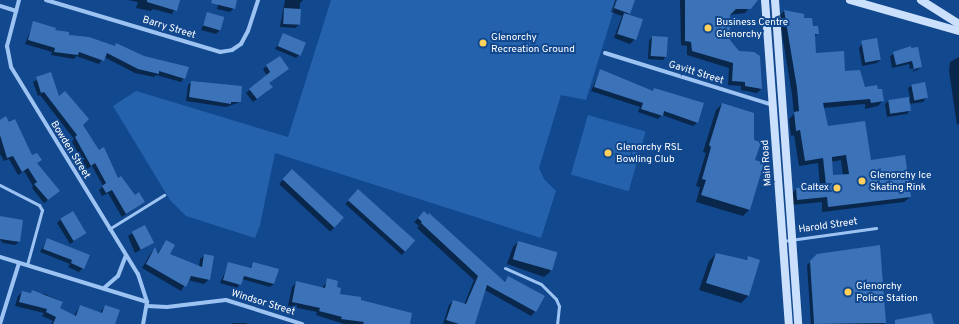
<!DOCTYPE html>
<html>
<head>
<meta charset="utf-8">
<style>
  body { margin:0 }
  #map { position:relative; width:959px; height:324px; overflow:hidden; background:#12488e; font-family:Overpass,sans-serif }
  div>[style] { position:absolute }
  .green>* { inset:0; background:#2462ae; transform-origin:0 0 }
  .shadow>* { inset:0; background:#0007; transform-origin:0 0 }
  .building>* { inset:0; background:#3b72b8; transform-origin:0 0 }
  .lane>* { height:3px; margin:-1.5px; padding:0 1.5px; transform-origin:1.5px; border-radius:1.5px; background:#9cc3f2 }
  .street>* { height:4px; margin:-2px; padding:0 2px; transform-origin:2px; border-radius:2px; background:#9cc3f2 }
  .secondary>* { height:8px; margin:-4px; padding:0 4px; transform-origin:4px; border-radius:4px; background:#cae0fc }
  .dots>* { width:11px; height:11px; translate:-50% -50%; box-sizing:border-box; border:2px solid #12488e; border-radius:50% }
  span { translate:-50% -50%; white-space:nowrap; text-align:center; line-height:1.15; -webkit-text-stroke:4px #12488e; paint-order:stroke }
  .poi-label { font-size:10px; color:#fff }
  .left { translate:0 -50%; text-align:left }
  .right { translate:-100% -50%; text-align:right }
  .street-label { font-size:10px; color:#fff }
</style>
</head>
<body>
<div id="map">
  <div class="green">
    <div style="clip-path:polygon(331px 0,617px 0,586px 100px,561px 95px,539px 168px,544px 179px,556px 191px,541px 238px,275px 153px,260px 225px,255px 238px,186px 216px,170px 200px,113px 106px,136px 91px,288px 137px)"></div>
    <div style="left:588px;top:115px;width:60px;height:62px;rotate:16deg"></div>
  </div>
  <div class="shadow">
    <div style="clip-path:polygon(128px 0,179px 0,172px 14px,153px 9px,151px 11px,136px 8px,138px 2px)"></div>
    <div style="clip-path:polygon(219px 0,236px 0,234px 8px,230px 12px,217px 9px)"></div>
    <div style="clip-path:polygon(285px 0,303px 0,300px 3px,299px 25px,295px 28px,280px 27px)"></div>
    <div style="clip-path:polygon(615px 0,634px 0,628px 15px,634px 40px,630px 44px,614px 38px,622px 16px,611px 12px)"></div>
    <div style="clip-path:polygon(680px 0,755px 0,745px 13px,729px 15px,729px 41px,739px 52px,759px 57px,761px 89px,757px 93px,741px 90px,741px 86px,728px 85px,729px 68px,687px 55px,687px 46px,681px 45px)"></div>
    <div style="clip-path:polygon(evenodd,784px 11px,803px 19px,818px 33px,814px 37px,815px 54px,883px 100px,878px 106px,865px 109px,865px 104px,823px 108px,827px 127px,910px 197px,904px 202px,822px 212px,822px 202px,791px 205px,790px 195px,796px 189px,820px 187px,818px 163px,799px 166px,794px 135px,791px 136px,789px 119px,794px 114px,792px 94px,779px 16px,784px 11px,841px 160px,843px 176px,832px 177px,831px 162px,841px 160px)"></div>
    <div style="clip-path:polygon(208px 14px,220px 30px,216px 34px,201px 30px)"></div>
    <div style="clip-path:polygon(34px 22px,67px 36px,184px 78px,181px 82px,156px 75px,154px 77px,135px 73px,104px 57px,99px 64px,76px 56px,74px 59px,51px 55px,52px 52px,25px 44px)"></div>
    <div style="clip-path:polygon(284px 34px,299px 55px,296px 58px,275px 49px)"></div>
    <div style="clip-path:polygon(652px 37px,667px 38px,666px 56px,663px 60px,648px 59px,649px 41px)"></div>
    <div style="clip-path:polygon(862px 44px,880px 60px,877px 63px,862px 66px,859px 48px)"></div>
    <div style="clip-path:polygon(910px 47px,921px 67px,917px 70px,911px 72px,918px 67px,910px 69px,909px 64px,892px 68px,890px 56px)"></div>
    <div style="clip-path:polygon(279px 57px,288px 69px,268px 83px,268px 91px,253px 102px,246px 93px,267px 76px,263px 69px)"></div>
    <div style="clip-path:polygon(959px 57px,959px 124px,957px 125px,949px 71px,950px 62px)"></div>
    <div style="clip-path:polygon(600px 71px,652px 92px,654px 90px,703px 104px,697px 123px,693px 126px,662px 115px,658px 119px,638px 112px,640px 107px,591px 91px)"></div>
    <div style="clip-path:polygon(50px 73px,59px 97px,82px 125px,118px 179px,135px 196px,144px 202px,122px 217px,108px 193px,102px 196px,99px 190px,103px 186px,92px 166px,87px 169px,72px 142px,74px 139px,40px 95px,38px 96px,33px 82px)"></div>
    <div style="clip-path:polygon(192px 82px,240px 102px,226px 107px,186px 101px,188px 85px)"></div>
    <div style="clip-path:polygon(912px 85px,926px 98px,923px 102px,909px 104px,910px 110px,907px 114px,887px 117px,885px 104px,888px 101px,910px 98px,908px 88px)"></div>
    <div style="clip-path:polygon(722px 104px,754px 161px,749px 210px,743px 216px,696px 202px,700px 187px,696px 186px,706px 153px,703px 152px,716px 110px)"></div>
    <div style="clip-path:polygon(0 121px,32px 157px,40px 160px,36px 164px,55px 194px,44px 203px,32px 188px,33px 186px,24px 171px,18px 175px,9px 159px,4px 161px,0 154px)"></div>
    <div style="left:292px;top:170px;width:70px;height:19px;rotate:43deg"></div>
    <div style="left:358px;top:190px;width:76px;height:19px;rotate:42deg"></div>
    <div style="clip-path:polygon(424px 213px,504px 282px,508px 277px,543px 296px,535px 312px,531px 316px,485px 290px,474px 324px,443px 324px,449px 305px,453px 301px,464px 305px,474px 280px,417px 228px,419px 226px,414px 222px)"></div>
    <div style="clip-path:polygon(0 217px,19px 242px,15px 245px,3px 243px,0 240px)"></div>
    <div style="clip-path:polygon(61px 219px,85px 233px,70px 244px,57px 223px)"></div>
    <div style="clip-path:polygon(145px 226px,152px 243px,135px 253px,128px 236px)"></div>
    <div style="clip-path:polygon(47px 240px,83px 268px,79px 272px,68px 267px,70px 264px,40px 252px)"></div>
    <div style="clip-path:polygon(166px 241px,169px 254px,199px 267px,200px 259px,205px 255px,209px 279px,204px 284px,188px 280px,181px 291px,142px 268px,151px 253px,155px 249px,157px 254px)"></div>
    <div style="clip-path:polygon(518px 242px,556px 253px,550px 272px,544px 277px,507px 264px,513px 247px)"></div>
    <div style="clip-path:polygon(716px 254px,745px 260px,748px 258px,748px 296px,741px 303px,699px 290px,709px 261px)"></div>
    <div style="clip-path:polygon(818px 255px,885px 323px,884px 324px,811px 324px,807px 265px)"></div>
    <div style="clip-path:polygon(229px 263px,249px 269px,253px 263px,278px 270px,274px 284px,270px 287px,242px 279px,237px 288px,220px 283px)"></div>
    <div style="clip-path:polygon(328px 280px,339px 295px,360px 301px,409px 324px,344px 324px,316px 315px,317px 312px,288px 306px,292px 287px,296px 283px,322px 288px)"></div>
    <div style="clip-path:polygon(22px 292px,45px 294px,62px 302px,59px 309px,74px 316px,80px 306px,100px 313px,105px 306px,114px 324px,51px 324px,53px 321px,42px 316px,44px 313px,15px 306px,18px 296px)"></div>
    <div style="left:232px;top:323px;width:15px;height:1px"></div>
  </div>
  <div class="building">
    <div style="clip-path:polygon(147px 0,180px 0,177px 11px,147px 2px)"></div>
    <div style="clip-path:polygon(212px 0,237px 0,235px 9px,211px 3px)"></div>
    <div style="clip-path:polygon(617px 0,635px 0,630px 14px,614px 8px)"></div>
    <div style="clip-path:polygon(685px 0,758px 0,751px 9px,736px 9px,730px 15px,730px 40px,739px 51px,754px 52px,760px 56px,762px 89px,745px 86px,745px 82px,732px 81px,733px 63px,692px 51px,691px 42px,685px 41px)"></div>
    <div style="left:284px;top:8px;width:17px;height:16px;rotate:3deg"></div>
    <div style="clip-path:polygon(evenodd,784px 10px,804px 14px,804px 18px,812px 18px,813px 26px,818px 26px,819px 34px,815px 34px,816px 53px,844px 51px,845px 71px,860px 70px,865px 87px,877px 85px,878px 89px,882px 89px,884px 101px,871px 103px,870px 99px,823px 103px,828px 126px,865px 121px,871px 160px,905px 155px,911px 197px,828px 207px,827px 197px,797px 200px,796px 188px,826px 185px,823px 158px,805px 161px,800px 130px,796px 131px,794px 112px,799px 111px,797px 88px,784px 10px,846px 155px,849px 174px,833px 175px,832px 157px,846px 155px)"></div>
    <div style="left:207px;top:12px;width:18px;height:14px;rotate:16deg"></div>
    <div style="left:624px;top:13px;width:20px;height:22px;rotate:18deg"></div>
    <div style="clip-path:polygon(33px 21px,56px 28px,55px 30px,69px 32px,69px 35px,89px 37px,115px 46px,116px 43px,144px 56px,189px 67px,185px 79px,159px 71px,159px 74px,138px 69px,107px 53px,104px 61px,79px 52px,78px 55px,54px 52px,55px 48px,28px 40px)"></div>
    <div style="left:283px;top:33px;width:25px;height:14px;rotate:23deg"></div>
    <div style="left:652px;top:36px;width:16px;height:20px;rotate:4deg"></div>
    <div style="left:877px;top:38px;width:22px;height:16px;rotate:80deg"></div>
    <div style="clip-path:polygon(911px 46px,911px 48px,918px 47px,922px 67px,914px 69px,912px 61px,896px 65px,893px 52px)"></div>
    <div style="clip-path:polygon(280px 56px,289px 69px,269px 83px,273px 87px,257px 99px,249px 89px,270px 72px,266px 65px)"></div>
    <div style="clip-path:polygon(600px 69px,653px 91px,654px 88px,704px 103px,698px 123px,664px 111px,663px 116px,641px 109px,643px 103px,594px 87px)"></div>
    <div style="clip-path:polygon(51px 72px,59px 96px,65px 91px,89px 119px,83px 125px,99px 150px,104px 147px,118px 178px,121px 176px,135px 195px,139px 192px,145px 202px,126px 214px,112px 190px,106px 193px,102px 186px,106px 183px,95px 163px,91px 166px,75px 137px,77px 135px,44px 92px,41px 93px,36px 77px)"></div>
    <div style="clip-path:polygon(191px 81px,242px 86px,241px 102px,231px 102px,231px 104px,189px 97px)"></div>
    <div style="left:925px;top:82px;width:16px;height:14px;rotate:79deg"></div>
    <div style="left:909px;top:97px;width:14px;height:21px;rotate:82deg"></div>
    <div style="clip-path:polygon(722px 103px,754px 113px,754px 140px,761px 142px,755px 160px,764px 163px,750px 210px,701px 195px,706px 180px,702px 179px,711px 147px,709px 145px)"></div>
    <div style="clip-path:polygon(6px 116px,9px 122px,15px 119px,32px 155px,37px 153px,42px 160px,37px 163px,60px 191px,48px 200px,34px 184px,37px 182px,28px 168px,22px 172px,13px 156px,7px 158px,0 135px,0 120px)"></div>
    <div style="left:292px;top:169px;width:71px;height:14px;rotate:43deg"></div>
    <div style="left:358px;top:189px;width:77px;height:15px;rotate:42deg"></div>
    <div style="left:73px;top:211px;width:26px;height:15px;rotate:59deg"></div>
    <div style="clip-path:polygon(424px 211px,428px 215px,429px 213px,505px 282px,508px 276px,545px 296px,536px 312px,487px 285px,475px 324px,459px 324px,446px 320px,453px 300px,466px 304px,478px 276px,421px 223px,422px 222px,418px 218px)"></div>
    <div style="clip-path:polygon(0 216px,23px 220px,20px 242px,0 239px)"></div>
    <div style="left:145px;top:225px;width:20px;height:15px;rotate:63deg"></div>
    <div style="clip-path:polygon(47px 238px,90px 255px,84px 269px,71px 263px,72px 260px,43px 249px)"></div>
    <div style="clip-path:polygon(166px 240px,175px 245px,170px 254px,202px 267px,204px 254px,214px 256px,210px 280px,191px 276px,186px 287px,146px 264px,155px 247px,158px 254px)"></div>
    <div style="left:518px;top:241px;width:41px;height:19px;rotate:16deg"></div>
    <div style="clip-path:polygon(880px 245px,886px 323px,814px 324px,810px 261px,817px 254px)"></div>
    <div style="clip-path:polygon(716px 253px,747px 260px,748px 256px,760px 260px,749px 296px,706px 283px)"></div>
    <div style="clip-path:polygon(228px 262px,251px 268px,253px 262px,279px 269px,274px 284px,244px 276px,241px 285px,223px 280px)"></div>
    <div style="clip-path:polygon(327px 278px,338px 281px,337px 287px,341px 288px,340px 294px,361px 297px,361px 300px,412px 313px,410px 324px,363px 324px,364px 322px,341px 319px,342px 317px,319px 311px,320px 308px,292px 302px,296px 281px,325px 288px)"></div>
    <div style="clip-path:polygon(32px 290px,63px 302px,60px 308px,76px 316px,80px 305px,102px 313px,105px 305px,120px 310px,115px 324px,53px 324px,56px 317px,46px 312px,47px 309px,19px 302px,22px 291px,31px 293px)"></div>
    <div style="clip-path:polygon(931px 313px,934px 324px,895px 324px,895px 320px)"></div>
  </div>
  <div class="lane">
    <div style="left:0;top:185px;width:44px;rotate:27.1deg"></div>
    <div style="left:39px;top:205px;width:6px;rotate:59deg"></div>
    <div style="left:42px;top:210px;width:57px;rotate:105.3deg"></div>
    <div style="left:109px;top:229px;width:65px;rotate:-31.7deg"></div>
    <div style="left:783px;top:241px;width:94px;rotate:-8deg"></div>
    <div style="left:505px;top:268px;width:39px;rotate:24deg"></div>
    <div style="left:541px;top:284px;width:21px;rotate:45deg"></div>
    <div style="left:556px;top:299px;width:8px;rotate:67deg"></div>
    <div style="left:559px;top:306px;width:18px;rotate:96deg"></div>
  </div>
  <div class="street">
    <div style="left:19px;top:0;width:48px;rotate:104.6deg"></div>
    <div style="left:7px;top:46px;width:21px;rotate:79deg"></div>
    <div style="left:11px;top:67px;width:243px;rotate:58.5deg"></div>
    <div style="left:138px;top:274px;width:29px;rotate:72deg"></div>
    <div style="left:147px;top:302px;width:22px;rotate:100deg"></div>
    <div style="left:46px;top:0;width:182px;rotate:16.6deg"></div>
    <div style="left:220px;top:52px;width:12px;rotate:-9deg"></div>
    <div style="left:232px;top:50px;width:11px;rotate:-34deg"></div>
    <div style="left:241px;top:44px;width:15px;rotate:-62deg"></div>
    <div style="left:248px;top:31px;width:33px;rotate:-72deg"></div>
    <div style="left:0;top:6px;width:17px;rotate:17deg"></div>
    <div style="left:605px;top:53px;width:176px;rotate:17.2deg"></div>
    <div style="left:0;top:257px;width:154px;rotate:17deg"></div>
    <div style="left:104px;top:288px;width:18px;rotate:-41deg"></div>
    <div style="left:118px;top:276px;width:22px;rotate:-69deg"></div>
    <div style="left:147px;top:306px;width:20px;rotate:3deg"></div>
    <div style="left:167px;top:307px;width:59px;rotate:-6.8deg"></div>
    <div style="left:226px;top:300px;width:80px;rotate:17.5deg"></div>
    <div style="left:0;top:324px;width:64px;rotate:-72.7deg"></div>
  </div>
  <div class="secondary">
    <div style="left:765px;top:0;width:325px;rotate:85.8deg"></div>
    <div style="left:775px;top:0;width:325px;rotate:85.9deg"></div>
    <div style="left:850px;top:0;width:113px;rotate:15.9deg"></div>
    <div style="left:921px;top:0;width:45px;rotate:32.3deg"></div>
  </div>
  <div class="dots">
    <div style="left:708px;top:28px;background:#ffd05c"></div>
    <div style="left:483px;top:43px;background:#ffd05c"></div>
    <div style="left:608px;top:153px;background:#ffd05c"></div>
    <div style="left:862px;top:181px;background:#ffd05c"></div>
    <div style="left:837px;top:188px;background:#ffd05c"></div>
    <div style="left:848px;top:292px;background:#ffd05c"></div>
  </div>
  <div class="poi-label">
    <span class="left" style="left:716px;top:28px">Business Centre<br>Glenorchy</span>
    <span class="left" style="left:491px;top:43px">Glenorchy<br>Recreation Ground</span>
    <span class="left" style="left:616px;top:153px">Glenorchy RSL<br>Bowling Club</span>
    <span class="left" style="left:870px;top:181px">Glenorchy Ice<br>Skating Rink</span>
    <span class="right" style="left:829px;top:188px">Caltex</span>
    <span class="left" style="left:856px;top:292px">Glenorchy<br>Police Station</span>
  </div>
  <div class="street-label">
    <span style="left:169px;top:28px;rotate:17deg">Barry Street</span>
    <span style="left:696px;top:73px;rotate:17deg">Gavitt Street</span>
    <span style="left:70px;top:150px;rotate:58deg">Bowden Street</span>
    <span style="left:767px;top:163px;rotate:-94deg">Main Road</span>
    <span style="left:828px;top:226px;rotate:-8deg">Harold Street</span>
    <span style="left:263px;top:303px;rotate:17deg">Windsor Street</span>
  </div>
</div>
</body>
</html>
